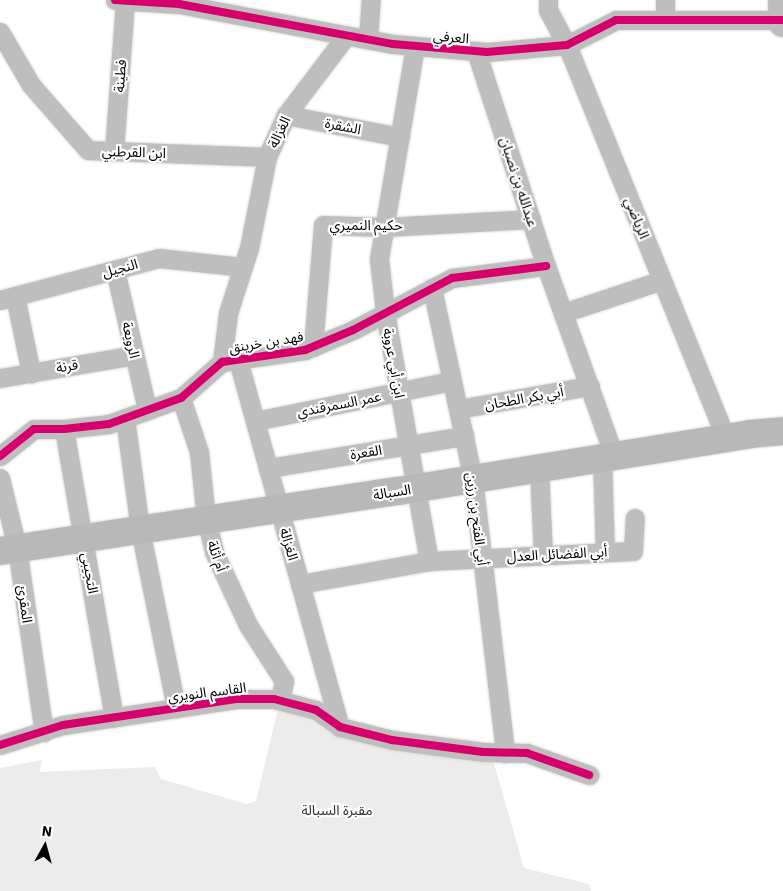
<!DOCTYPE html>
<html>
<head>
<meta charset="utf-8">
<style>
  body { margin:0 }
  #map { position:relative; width:783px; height:891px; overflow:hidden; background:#fff; font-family:"IBM Plex Sans","Noto Sans Arabic",sans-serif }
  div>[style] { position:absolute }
  .green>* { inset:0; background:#ececec }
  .roads { filter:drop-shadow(0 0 1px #dbdbdb) drop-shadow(0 0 1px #dbdbdb) }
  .street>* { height:19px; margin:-9.5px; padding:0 9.5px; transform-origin:9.5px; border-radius:9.5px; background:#bebebe }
  .secondary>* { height:28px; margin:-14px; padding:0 14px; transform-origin:14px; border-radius:14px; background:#b8b8b8 }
  .primary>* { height:28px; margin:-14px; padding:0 14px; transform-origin:14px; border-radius:14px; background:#bebebe }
  .cycleway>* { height:8px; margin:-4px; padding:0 4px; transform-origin:4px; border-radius:4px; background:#d6006c }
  span { translate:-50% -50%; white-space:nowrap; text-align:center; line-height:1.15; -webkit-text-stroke:4.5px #fff; paint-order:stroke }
  .street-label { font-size:14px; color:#000 }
  .park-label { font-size:14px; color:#333 }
  .north { position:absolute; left:20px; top:821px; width:50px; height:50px; -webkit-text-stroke:4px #fff; paint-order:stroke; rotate:7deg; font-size:14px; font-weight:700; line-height:20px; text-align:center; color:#000 }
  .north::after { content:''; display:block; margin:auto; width:18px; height:22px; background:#000; clip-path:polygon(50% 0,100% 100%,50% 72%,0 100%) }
</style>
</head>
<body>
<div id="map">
  <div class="green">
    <div style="clip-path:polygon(280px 700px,340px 727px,491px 753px,524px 868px,589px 884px,591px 891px,0 891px,0 768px,42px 760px,40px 772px,155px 767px,161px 779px,247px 804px,256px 801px)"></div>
  </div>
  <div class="roads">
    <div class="street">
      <div style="left:115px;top:0;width:64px;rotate:3.6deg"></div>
      <div style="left:179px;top:4px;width:218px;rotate:10.6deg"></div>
      <div style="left:393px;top:44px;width:94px;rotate:4.9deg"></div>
      <div style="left:487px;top:52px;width:80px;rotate:-5deg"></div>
      <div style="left:567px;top:45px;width:55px;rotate:-27deg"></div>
      <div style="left:616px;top:20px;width:167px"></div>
      <div style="left:548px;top:0;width:10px;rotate:90deg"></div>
      <div style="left:548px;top:10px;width:40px;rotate:62deg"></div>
      <div style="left:567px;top:45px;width:424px;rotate:68deg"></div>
      <div style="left:665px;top:20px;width:20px;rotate:-90deg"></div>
      <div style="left:0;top:32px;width:61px;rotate:59.7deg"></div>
      <div style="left:31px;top:85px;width:86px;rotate:48.8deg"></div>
      <div style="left:88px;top:150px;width:179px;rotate:2.2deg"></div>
      <div style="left:368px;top:39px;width:39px;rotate:-86deg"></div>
      <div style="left:415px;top:46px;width:216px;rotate:99.6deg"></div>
      <div style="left:379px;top:259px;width:53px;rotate:83.5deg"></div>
      <div style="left:385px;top:312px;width:253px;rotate:80deg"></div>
      <div style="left:476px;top:51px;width:226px;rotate:72deg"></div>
      <div style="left:546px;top:266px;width:202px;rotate:70.3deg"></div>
      <div style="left:286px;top:115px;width:116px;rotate:10.9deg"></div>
      <div style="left:114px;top:151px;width:150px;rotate:-85.8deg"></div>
      <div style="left:115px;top:270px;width:144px;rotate:77.1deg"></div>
      <div style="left:432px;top:288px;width:195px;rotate:77.9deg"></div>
      <div style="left:473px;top:479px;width:276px;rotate:83.3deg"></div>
      <div style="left:15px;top:296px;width:79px;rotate:78.3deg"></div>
      <div style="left:0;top:300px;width:164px;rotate:-14.8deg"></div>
      <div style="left:159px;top:258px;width:84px;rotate:6.1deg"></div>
      <div style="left:563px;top:313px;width:104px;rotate:-18.4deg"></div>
      <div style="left:313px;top:347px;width:122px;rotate:-85.3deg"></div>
      <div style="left:323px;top:225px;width:62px;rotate:1.8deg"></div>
      <div style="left:385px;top:227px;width:146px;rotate:-3.1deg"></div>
      <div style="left:238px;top:360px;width:381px;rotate:74.5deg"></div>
      <div style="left:222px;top:362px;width:49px;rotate:-83deg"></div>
      <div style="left:228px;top:313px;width:68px;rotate:-72.1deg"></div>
      <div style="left:249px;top:248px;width:93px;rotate:-78.8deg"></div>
      <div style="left:267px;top:157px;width:46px;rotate:-65.7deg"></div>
      <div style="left:286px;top:115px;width:99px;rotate:-52.8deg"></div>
      <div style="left:0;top:378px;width:136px;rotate:-9.7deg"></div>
      <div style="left:181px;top:398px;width:57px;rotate:71.6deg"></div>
      <div style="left:199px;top:452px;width:67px;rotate:84deg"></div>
      <div style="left:206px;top:519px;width:34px;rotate:76deg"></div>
      <div style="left:214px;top:552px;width:81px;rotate:65deg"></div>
      <div style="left:248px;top:625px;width:67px;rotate:57.3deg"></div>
      <div style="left:284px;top:681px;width:19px;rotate:102deg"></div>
      <div style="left:458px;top:409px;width:134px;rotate:-9.9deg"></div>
      <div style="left:125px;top:418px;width:112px;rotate:82.3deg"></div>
      <div style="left:140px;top:529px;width:183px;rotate:78.6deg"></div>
      <div style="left:255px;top:421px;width:201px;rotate:-11.5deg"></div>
      <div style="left:64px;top:429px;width:293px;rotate:80.2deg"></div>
      <div style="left:0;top:456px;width:43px;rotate:-38.5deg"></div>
      <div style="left:34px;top:429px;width:30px"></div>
      <div style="left:64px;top:429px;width:45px;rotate:-6.3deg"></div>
      <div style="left:109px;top:424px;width:77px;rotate:-19.9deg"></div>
      <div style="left:181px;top:398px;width:55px;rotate:-41.3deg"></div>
      <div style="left:222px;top:362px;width:84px;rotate:-8.2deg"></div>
      <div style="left:305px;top:350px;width:52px;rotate:-22.6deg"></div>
      <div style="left:353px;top:330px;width:112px;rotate:-27.7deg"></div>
      <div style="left:452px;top:278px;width:95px;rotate:-7.3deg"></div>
      <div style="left:602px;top:458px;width:94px;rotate:88.2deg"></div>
      <div style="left:268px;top:468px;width:199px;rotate:-9.3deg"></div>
      <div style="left:539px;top:468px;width:87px;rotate:87.4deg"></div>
      <div style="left:0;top:478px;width:72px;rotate:76.3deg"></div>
      <div style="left:17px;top:548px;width:186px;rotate:81.7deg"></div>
      <div style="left:300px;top:584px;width:131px;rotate:-10.1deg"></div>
      <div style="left:429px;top:561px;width:204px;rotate:-2.8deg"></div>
      <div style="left:633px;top:551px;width:33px;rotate:-87deg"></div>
      <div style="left:0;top:745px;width:66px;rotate:-17.6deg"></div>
      <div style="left:63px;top:725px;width:175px;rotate:-8.5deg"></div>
      <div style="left:236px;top:699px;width:38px"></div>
      <div style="left:274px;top:699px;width:43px;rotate:14.7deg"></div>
      <div style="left:316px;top:710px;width:29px;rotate:35deg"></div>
      <div style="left:340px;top:727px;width:54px;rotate:14deg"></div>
      <div style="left:392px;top:740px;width:92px;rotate:7.5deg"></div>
      <div style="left:483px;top:752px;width:44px;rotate:1.3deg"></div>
      <div style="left:527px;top:753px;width:66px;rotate:19.5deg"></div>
    </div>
    <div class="secondary">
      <div style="left:0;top:551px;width:403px;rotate:-8.6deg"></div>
      <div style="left:399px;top:491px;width:356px;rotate:-9.2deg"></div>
      <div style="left:750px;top:434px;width:33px;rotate:-5deg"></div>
    </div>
    <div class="primary">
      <div style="left:782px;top:0;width:23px;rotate:88deg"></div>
    </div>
  </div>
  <div class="cycleway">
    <div style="left:115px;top:0;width:64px;rotate:3.6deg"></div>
    <div style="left:179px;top:4px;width:218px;rotate:10.6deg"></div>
    <div style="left:393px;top:44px;width:94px;rotate:4.9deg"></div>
    <div style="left:487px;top:52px;width:80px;rotate:-5deg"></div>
    <div style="left:567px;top:45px;width:55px;rotate:-27deg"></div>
    <div style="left:616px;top:20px;width:167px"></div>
    <div style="left:0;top:456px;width:43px;rotate:-38.5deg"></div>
    <div style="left:34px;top:429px;width:30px"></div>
    <div style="left:64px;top:429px;width:45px;rotate:-6.3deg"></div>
    <div style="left:109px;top:424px;width:77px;rotate:-19.9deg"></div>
    <div style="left:181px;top:398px;width:55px;rotate:-41.3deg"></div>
    <div style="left:222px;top:362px;width:84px;rotate:-8.2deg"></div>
    <div style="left:305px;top:350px;width:52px;rotate:-22.6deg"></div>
    <div style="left:353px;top:330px;width:112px;rotate:-27.7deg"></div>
    <div style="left:452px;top:278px;width:95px;rotate:-7.3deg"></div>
    <div style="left:0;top:745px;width:66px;rotate:-17.6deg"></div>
    <div style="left:63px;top:725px;width:175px;rotate:-8.5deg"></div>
    <div style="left:236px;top:699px;width:38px"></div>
    <div style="left:274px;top:699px;width:43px;rotate:14.7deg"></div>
    <div style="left:316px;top:710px;width:29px;rotate:35deg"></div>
    <div style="left:340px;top:727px;width:54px;rotate:14deg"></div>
    <div style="left:392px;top:740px;width:92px;rotate:7.5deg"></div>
    <div style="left:483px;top:752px;width:44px;rotate:1.3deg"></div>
    <div style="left:527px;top:753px;width:66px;rotate:19.5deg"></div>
  </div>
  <div class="street-label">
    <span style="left:451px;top:37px;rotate:5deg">العرفي</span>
    <span style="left:120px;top:76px;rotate:-86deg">فطينة</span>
    <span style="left:343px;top:126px;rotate:11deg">الشقرة</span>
    <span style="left:279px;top:132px;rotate:-64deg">الغزالة</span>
    <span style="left:134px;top:152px;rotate:2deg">ابن القرطبي</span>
    <span style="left:519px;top:182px;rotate:72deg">عبدالله بن نصبان</span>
    <span style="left:637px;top:218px;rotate:68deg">الرياضي</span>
    <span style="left:366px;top:225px">حكيم النميري</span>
    <span style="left:120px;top:268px;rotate:-15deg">النجيل</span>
    <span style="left:131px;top:340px;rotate:77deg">الرويعة</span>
    <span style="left:266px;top:342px;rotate:-9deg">فهد بن خرينق</span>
    <span style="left:394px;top:363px;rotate:80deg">ابن أبي عروبة</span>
    <span style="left:67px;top:366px;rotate:-10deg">قرنة</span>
    <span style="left:524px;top:398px;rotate:-10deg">أبي بكر الطحان</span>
    <span style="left:339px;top:404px;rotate:-11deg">عمر السمرقندي</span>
    <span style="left:366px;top:452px;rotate:-9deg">القعرة</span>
    <span style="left:392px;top:492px;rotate:-9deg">السبالة</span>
    <span style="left:477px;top:519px;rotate:83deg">أبي الفتح بن رزين</span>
    <span style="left:289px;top:544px;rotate:74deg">الغزالة</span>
    <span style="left:557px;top:554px;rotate:-3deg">أبي الفضائل العدل</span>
    <span style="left:217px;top:556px;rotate:71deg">أم أثلة</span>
    <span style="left:90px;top:573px;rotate:80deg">التجيبي</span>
    <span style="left:25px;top:604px;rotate:82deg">المقرئ</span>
    <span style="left:207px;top:692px;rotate:-7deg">القاسم النويري</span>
  </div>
  <div class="park-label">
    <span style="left:337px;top:810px">مقبرة السبالة</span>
  </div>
  <div class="north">N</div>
</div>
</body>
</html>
